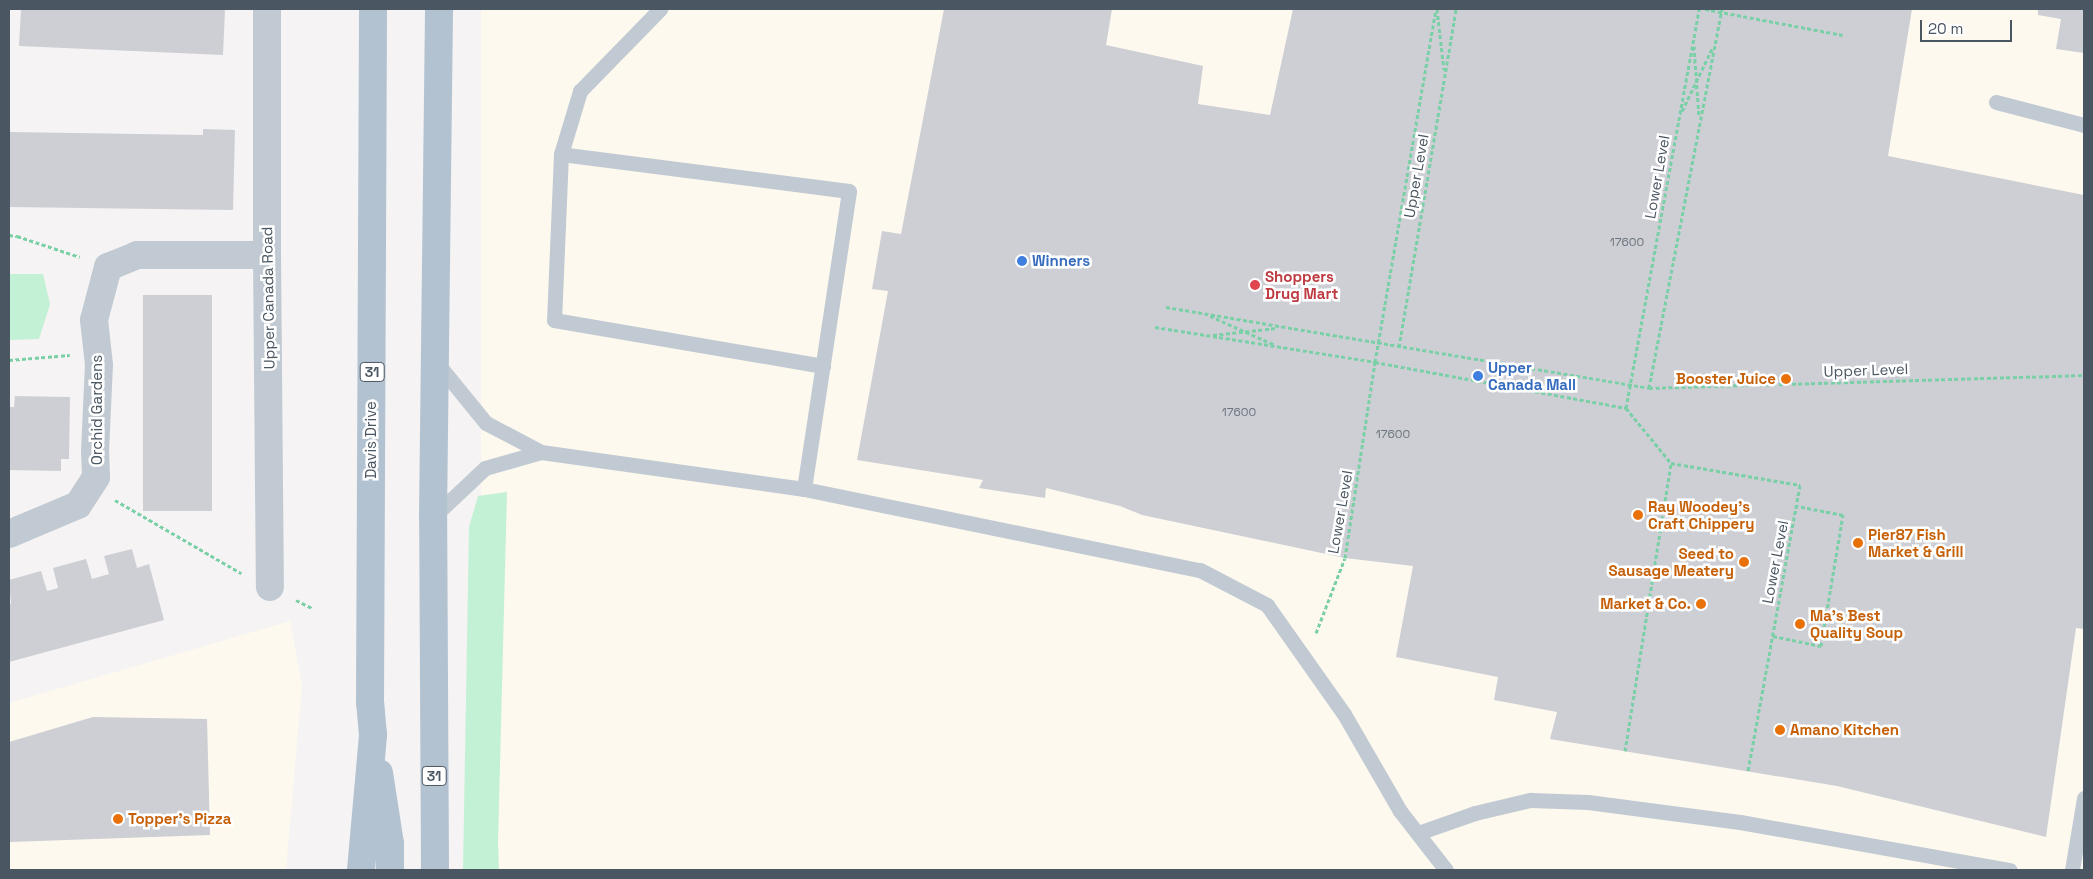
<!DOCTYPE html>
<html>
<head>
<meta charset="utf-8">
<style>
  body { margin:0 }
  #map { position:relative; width:2093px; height:879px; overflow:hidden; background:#f5f3f3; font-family:"Space Grotesk",sans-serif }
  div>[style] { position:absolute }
  .commercial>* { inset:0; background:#fdf9ef; transform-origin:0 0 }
  .green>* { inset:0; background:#c3f1d5 }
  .building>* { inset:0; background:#cdcfd5; transform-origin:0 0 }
  .path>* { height:3px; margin-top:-1.5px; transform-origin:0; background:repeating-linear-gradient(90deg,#7ad0a6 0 4px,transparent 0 6.5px) }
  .service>* { height:15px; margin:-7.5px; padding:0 7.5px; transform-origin:7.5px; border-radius:7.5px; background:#c1cad2 }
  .minor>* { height:28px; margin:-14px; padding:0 14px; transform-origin:14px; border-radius:14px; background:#c1cad2 }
  .primary>* { height:28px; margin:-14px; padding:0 14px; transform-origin:14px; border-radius:14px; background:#b3c2d1 }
  .dots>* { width:14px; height:14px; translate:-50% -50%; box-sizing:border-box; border:2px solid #fff; border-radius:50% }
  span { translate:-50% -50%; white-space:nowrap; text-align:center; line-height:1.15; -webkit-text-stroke:5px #fff; paint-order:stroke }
  .number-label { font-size:12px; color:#6b747e }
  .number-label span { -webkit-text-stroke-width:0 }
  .shield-label span { padding:1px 4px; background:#fff; border:1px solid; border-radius:4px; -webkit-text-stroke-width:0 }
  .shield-label { font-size:14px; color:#4a5661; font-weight:700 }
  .street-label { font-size:15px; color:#4a5661 }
  .shop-label { font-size:15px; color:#366cbe; font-weight:700 }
  .left { translate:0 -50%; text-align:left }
  .health-label { font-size:15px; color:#be3a42; font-weight:700 }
  .food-label { font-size:15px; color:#c56008; font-weight:700 }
  .right { translate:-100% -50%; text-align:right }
  .frame { position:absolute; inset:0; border:10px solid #4a5661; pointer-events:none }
  .scale { position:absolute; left:1920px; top:20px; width:92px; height:22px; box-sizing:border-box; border:2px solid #4a5661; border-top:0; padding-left:6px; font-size:15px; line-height:18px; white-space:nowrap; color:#4a5661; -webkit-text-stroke:4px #fff; paint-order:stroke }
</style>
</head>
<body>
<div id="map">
  <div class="commercial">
    <div style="left:481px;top:9px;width:1603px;height:861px"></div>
    <div style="clip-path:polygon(290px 621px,302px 686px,286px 870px,9px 870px,9px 703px)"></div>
  </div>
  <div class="green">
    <div style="clip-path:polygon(9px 274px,43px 274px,50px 304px,39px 339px,9px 340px)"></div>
    <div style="clip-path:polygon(507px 492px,498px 843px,499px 870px,463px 870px,469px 527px,478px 496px)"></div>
  </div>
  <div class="building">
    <div style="clip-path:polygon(21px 9px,225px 9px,223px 55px,19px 46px)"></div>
    <div style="clip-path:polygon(944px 9px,1112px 9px,1106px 45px,1203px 66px,1198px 104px,1270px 115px,1293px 9px,1912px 9px,1888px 156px,2084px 195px,2084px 629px,2076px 628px,2046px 837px,1837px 786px,1550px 739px,1557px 712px,1494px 700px,1498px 677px,1396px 657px,1413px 566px,1345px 558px,1142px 515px,1120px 506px,1046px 488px,1045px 498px,979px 488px,983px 480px,857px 460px,888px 291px,872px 289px,882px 231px,901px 234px)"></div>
    <div style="clip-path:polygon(2038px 9px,2084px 9px,2084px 53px,2056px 49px,2061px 19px,2038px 15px)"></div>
    <div style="clip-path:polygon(203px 129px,235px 130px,233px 210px,9px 207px,10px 132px,203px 135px)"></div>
    <div style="left:143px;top:295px;width:69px;height:216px"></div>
    <div style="clip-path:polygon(15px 396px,70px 397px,69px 459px,61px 459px,61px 471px,9px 470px,9px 407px,14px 407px)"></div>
    <div style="clip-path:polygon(132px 549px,137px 568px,149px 564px,164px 620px,9px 662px,9px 605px,11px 604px,9px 580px,41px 571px,47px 591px,58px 588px,53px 568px,86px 559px,92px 579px,109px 574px,104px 556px)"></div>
    <div style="clip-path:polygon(93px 717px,207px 719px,210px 835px,9px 842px,9px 742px)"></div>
  </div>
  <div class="path">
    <div style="left:1437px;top:9px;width:61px;rotate:83.5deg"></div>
    <div style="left:1705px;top:9px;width:140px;rotate:10.7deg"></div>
    <div style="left:1694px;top:46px;width:71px;rotate:86deg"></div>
    <div style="left:1682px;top:111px;width:69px;rotate:-64.2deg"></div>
    <div style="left:9px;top:235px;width:8px;rotate:7deg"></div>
    <div style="left:17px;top:236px;width:66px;rotate:18.4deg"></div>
    <div style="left:1166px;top:307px;width:490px;rotate:9.5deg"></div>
    <div style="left:1649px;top:388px;width:435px;rotate:-1.7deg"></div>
    <div style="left:1210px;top:316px;width:71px;rotate:24deg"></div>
    <div style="left:1155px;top:327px;width:223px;rotate:9deg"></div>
    <div style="left:1375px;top:362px;width:255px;rotate:10.4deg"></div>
    <div style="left:1626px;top:408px;width:406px;rotate:-79.6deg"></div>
    <div style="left:1213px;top:335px;width:64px;rotate:-6.2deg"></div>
    <div style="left:1399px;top:347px;width:343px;rotate:-80.4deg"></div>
    <div style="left:9px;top:360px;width:61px;rotate:-4.7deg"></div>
    <div style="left:1649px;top:388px;width:386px;rotate:-79.1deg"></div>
    <div style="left:1626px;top:408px;width:71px;rotate:50.7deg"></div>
    <div style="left:1671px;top:463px;width:131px;rotate:9.7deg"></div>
    <div style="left:1800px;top:485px;width:291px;rotate:100.3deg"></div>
    <div style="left:115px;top:500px;width:146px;rotate:30.1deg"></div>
    <div style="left:296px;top:600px;width:18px;rotate:27deg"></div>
    <div style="left:1316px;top:633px;width:80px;rotate:-68.9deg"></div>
    <div style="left:1345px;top:558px;width:198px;rotate:-81.3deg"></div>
    <div style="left:1375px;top:362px;width:358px;rotate:-80.2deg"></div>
    <div style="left:1773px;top:636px;width:49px;rotate:11.8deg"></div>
    <div style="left:1821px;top:646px;width:133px;rotate:-80.5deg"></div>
    <div style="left:1843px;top:515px;width:47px;rotate:-168.9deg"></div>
    <div style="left:1625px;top:751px;width:292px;rotate:-80.9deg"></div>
  </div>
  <div class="service">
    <div style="left:1996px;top:102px;width:91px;rotate:14.6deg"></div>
    <div style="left:561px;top:154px;width:166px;rotate:92.4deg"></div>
    <div style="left:554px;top:320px;width:273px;rotate:9.7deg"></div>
    <div style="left:437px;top:363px;width:77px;rotate:50.8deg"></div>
    <div style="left:486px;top:423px;width:62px;rotate:27.8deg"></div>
    <div style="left:541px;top:452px;width:266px;rotate:8deg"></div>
    <div style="left:804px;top:489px;width:301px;rotate:-81.4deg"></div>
    <div style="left:849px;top:191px;width:290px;rotate:-172.7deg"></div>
    <div style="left:561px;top:154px;width:66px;rotate:-73.2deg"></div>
    <div style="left:580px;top:91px;width:115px;rotate:-45.7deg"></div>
    <div style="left:804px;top:489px;width:404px;rotate:11.6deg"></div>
    <div style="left:1200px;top:570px;width:76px;rotate:27.6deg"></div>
    <div style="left:1267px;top:605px;width:133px;rotate:54.8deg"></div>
    <div style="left:1344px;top:714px;width:112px;rotate:60deg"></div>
    <div style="left:1400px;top:811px;width:75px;rotate:52.1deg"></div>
    <div style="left:433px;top:517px;width:71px;rotate:-43.3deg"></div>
    <div style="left:485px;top:468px;width:58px;rotate:-15.9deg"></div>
    <div style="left:1418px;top:833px;width:60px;rotate:-19.3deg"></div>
    <div style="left:1475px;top:813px;width:57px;rotate:-13.3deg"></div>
    <div style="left:1530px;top:800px;width:58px;rotate:2deg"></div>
    <div style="left:1588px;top:802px;width:153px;rotate:7.5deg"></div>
    <div style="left:1740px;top:822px;width:274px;rotate:10.1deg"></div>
    <div style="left:2072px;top:870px;width:73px;rotate:-80.5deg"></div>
  </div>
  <div class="minor">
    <div style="left:267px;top:9px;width:246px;rotate:90deg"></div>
    <div style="left:267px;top:255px;width:332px;rotate:89.5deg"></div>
    <div style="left:9px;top:534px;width:75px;rotate:-22.8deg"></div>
    <div style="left:78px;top:505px;width:33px;rotate:-57deg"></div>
    <div style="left:96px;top:477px;width:25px;rotate:-92deg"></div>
    <div style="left:95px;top:452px;width:87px;rotate:-87.4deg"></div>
    <div style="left:99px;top:365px;width:45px;rotate:-96.3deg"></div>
    <div style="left:94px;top:320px;width:55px;rotate:-75.2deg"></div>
    <div style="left:108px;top:267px;width:31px;rotate:-22deg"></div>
    <div style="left:137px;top:255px;width:130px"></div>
  </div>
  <div class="primary">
    <div style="left:379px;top:773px;width:72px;rotate:81.2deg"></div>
    <div style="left:390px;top:844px;width:26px;rotate:90deg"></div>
    <div style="left:361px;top:870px;width:136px;rotate:-84.9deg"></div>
    <div style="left:373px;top:735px;width:32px;rotate:-95deg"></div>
    <div style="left:370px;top:703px;width:694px;rotate:-89.75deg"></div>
    <div style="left:435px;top:870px;width:353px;rotate:-90.3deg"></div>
    <div style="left:433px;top:517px;width:508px;rotate:-89.32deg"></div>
  </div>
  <div class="dots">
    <div style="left:1022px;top:261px;background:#3f7fe0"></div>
    <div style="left:1255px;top:285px;background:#e0444e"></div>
    <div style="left:1478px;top:376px;background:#3f7fe0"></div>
    <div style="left:1786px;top:379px;background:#e8710a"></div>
    <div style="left:1638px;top:515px;background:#e8710a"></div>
    <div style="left:1858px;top:543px;background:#e8710a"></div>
    <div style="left:1744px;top:562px;background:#e8710a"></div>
    <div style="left:1701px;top:604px;background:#e8710a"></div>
    <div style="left:1800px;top:624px;background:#e8710a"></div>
    <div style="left:1780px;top:730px;background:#e8710a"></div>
    <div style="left:118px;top:819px;background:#e8710a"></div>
  </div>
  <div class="number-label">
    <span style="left:1627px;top:243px">17600</span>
    <span style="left:1239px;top:413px">17600</span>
    <span style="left:1393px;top:435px">17600</span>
  </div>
  <div class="shield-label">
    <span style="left:372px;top:372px">31</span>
    <span style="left:434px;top:776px">31</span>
  </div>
  <div class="street-label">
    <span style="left:1416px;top:176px;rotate:-80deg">Upper Level</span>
    <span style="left:1657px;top:177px;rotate:-80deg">Lower Level</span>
    <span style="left:268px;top:298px;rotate:-91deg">Upper Canada Road</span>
    <span style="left:1866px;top:370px;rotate:-2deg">Upper Level</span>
    <span style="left:97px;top:410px;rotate:-90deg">Orchid Gardens</span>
    <span style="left:371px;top:440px;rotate:-90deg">Davis Drive</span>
    <span style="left:1340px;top:512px;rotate:-80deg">Lower Level</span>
    <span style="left:1775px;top:562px;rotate:-79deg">Lower Level</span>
  </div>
  <div class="shop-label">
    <span class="left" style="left:1032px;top:261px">Winners</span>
    <span class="left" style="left:1488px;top:376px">Upper<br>Canada Mall</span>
  </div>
  <div class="health-label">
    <span class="left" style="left:1265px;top:285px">Shoppers<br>Drug Mart</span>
  </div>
  <div class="food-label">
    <span class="right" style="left:1776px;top:379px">Booster Juice</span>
    <span class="left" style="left:1648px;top:515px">Ray Woodey's<br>Craft Chippery</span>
    <span class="left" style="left:1868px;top:543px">Pier87 Fish<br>Market &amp; Grill</span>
    <span class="right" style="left:1734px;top:562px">Seed to<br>Sausage Meatery</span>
    <span class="right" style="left:1691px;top:604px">Market &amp; Co.</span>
    <span class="left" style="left:1810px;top:624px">Ma's Best<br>Quality Soup</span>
    <span class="left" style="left:1790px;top:730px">Amano Kitchen</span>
    <span class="left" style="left:128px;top:819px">Topper's Pizza</span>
  </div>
  <div class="frame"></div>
  <div class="scale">20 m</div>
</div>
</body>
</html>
